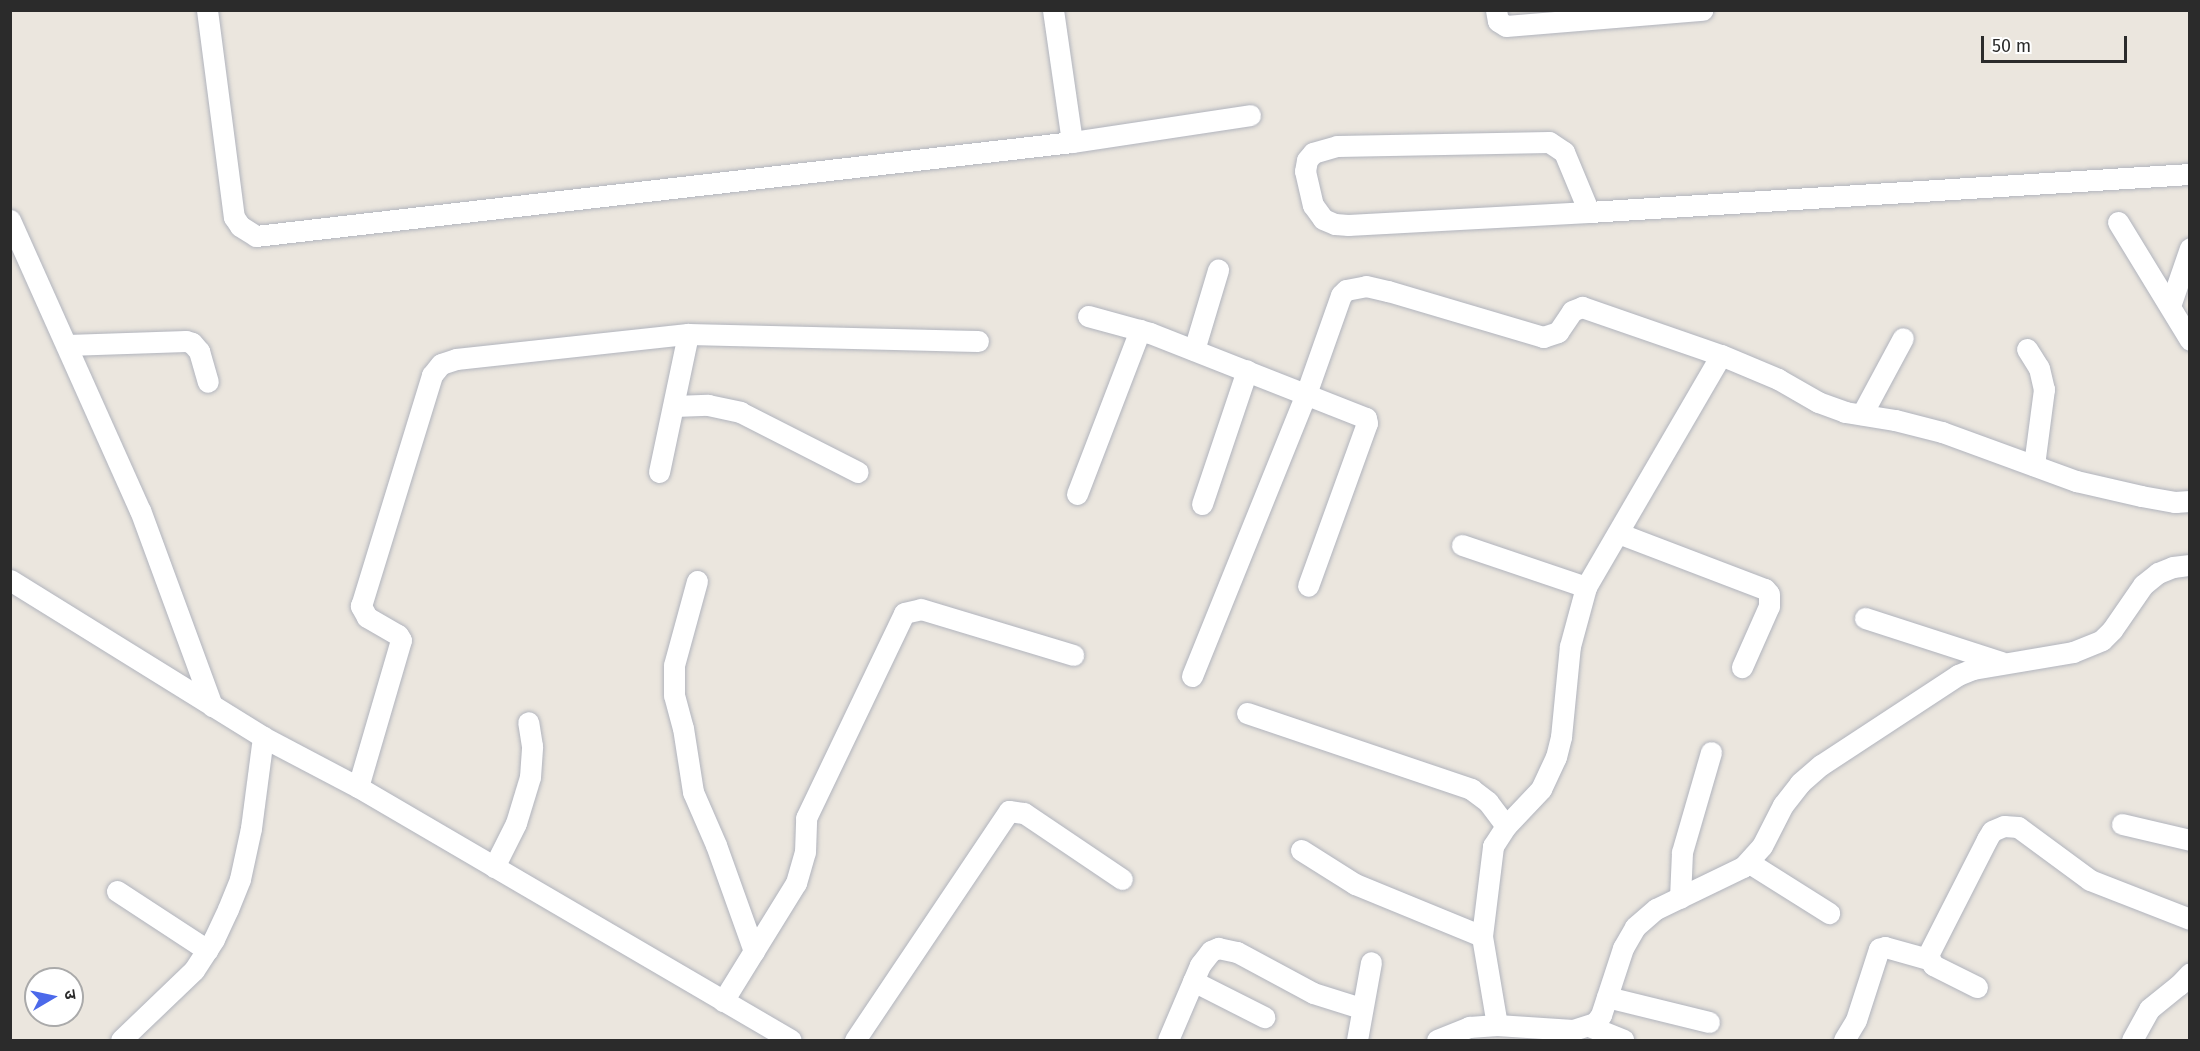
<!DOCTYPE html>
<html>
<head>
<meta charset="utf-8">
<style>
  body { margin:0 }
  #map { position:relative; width:2200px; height:1051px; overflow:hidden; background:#ebe6de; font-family:"Fira Sans","Noto Sans Devanagari",sans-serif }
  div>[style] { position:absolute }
  .roads { filter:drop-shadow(0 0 2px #b1b4bd) drop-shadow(0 0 2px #b1b4bd) }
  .minor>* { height:21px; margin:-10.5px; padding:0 10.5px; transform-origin:10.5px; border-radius:10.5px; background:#fff }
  span { translate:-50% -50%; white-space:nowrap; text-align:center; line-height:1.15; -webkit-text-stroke:5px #fff; paint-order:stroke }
  .frame { position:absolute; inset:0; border:12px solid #2b2b2b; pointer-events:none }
  .north { position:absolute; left:24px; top:967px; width:60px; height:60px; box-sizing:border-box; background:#fff; border:2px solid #aaa; border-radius:50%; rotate:81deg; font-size:16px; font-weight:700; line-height:24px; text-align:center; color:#2b2b2b }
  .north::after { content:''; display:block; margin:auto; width:21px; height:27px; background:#4c69ea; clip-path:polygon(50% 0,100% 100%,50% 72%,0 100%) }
  .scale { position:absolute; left:1981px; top:36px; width:146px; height:27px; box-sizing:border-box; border:3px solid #2b2b2b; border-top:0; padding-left:8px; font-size:18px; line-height:21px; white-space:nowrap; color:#2b2b2b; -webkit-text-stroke:4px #fff; paint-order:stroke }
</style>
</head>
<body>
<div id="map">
  <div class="roads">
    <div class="minor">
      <div style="left:207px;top:10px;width:209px;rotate:82.6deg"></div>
      <div style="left:234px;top:217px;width:11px;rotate:56deg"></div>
      <div style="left:240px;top:226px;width:19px;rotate:32deg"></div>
      <div style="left:256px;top:236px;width:821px;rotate:-6.57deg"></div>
      <div style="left:1072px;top:142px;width:180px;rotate:-8.6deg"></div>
      <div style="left:1053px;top:10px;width:133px;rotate:81.8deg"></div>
      <div style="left:1496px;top:10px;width:11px;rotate:80deg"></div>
      <div style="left:1498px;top:21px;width:9px;rotate:32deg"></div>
      <div style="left:1506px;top:26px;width:197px;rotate:-4.7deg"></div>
      <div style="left:1589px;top:212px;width:65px;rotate:-112.6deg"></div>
      <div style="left:1564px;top:152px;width:18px;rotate:-146deg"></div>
      <div style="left:1549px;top:142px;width:212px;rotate:178.9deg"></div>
      <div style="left:1337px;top:146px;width:25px;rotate:164deg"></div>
      <div style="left:1313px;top:153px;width:9px;rotate:131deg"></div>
      <div style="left:1307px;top:160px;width:11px;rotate:100deg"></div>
      <div style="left:1305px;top:171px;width:35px;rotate:77deg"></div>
      <div style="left:1313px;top:205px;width:17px;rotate:54deg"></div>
      <div style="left:1323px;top:219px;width:13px;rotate:23deg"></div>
      <div style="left:1335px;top:224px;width:13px;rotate:4deg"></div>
      <div style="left:1348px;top:225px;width:241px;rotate:-3.1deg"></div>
      <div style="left:1589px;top:212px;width:602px;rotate:-3.62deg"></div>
      <div style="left:10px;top:220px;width:318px;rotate:65.9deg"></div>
      <div style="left:140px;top:510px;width:209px;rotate:69.8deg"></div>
      <div style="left:2118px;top:222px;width:138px;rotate:58.6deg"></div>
      <div style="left:2170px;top:306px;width:61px;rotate:-71deg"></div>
      <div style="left:1088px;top:316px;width:64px;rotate:15.3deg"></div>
      <div style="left:1150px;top:333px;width:232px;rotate:21.5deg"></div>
      <div style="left:1366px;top:418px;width:5px;rotate:79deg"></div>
      <div style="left:1367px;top:423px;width:173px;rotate:109.9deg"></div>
      <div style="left:67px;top:345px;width:119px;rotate:-1.9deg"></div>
      <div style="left:186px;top:341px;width:6px;rotate:18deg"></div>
      <div style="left:192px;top:343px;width:11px;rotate:49deg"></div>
      <div style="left:199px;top:351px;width:32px;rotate:74deg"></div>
      <div style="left:2027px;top:349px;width:22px;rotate:58deg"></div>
      <div style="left:2039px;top:368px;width:22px;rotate:77deg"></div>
      <div style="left:2044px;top:389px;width:77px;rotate:97.5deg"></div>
      <div style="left:1194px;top:350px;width:84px;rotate:-73.3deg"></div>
      <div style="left:674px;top:406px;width:34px;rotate:-2deg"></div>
      <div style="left:708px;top:405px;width:33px;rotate:12deg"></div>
      <div style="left:740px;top:412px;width:132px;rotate:27deg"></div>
      <div style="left:1862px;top:414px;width:86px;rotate:-61.7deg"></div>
      <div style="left:659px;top:472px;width:141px;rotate:-78.1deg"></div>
      <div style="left:1077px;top:494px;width:176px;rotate:-69deg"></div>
      <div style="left:1202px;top:504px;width:141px;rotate:-71.4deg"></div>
      <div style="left:1618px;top:533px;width:157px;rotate:20.9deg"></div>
      <div style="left:1765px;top:589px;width:6px;rotate:51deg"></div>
      <div style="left:1769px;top:594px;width:12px;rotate:90deg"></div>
      <div style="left:1769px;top:606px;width:67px;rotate:113.9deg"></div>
      <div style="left:1462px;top:545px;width:131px;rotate:18.7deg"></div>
      <div style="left:10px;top:580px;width:298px;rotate:31.8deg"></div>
      <div style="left:263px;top:737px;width:107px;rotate:27.8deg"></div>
      <div style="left:358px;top:787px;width:501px;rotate:30.3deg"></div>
      <div style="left:697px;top:581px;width:87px;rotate:105.3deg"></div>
      <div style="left:674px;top:665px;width:30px;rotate:90deg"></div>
      <div style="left:674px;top:695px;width:34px;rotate:75deg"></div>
      <div style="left:683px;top:728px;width:65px;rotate:81.1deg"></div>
      <div style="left:693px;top:792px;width:58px;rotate:66.5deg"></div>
      <div style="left:716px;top:845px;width:113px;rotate:70.3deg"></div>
      <div style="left:1865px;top:618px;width:143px;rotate:17.9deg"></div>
      <div style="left:1192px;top:676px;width:304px;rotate:-68deg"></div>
      <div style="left:1306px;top:394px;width:105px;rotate:-70.5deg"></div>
      <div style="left:1341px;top:295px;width:7px;rotate:-45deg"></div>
      <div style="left:1346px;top:290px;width:20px;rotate:-11deg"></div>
      <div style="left:1366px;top:286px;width:23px;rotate:13deg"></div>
      <div style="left:1388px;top:291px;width:162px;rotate:16.5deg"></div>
      <div style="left:1543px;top:337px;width:16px;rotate:-18deg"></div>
      <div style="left:1558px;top:332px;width:25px;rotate:-56deg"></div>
      <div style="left:1572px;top:311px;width:11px;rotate:-22deg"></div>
      <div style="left:1582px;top:307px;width:147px;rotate:19.1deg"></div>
      <div style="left:1247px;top:713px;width:237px;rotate:18.7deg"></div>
      <div style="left:1471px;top:789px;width:21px;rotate:37deg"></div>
      <div style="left:1488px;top:802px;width:30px;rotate:53deg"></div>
      <div style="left:358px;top:787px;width:153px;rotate:-73.7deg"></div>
      <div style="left:401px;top:640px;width:6px;rotate:-121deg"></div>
      <div style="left:398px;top:635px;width:36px;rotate:-150deg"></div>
      <div style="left:367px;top:617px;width:13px;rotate:-119deg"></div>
      <div style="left:361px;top:606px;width:242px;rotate:-72.9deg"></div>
      <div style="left:432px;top:375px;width:14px;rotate:-51deg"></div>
      <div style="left:441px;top:364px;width:16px;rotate:-18deg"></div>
      <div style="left:456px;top:359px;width:233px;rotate:-6.2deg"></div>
      <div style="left:688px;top:334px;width:290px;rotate:1.4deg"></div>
      <div style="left:2122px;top:824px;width:70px;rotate:13.2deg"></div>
      <div style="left:1301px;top:850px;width:64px;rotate:32.2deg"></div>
      <div style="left:1355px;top:884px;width:137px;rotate:22.3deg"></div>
      <div style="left:1748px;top:862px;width:96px;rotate:32.2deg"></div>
      <div style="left:494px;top:867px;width:49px;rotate:-63.4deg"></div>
      <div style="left:516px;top:823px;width:48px;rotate:-73.1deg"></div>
      <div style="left:530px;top:777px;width:31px;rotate:-86deg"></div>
      <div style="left:532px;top:746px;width:24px;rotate:-99deg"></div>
      <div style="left:117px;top:891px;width:108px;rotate:33.2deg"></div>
      <div style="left:1680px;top:898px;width:46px;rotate:-87.5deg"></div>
      <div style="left:1682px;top:852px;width:104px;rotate:-73.8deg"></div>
      <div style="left:1193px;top:981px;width:80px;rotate:26.9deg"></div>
      <div style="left:1977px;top:987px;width:49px;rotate:-153.4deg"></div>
      <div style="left:1933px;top:965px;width:11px;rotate:-117deg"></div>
      <div style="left:1928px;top:955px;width:130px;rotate:-63deg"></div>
      <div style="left:1987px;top:839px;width:9px;rotate:-58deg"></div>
      <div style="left:1992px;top:831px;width:13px;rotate:-23deg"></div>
      <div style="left:2004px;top:826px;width:14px;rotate:4deg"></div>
      <div style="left:2018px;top:827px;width:89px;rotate:36.4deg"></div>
      <div style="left:2090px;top:880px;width:107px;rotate:21.3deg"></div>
      <div style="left:1607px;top:997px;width:105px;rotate:13.8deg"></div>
      <div style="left:723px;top:1001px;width:139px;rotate:-58.3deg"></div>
      <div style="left:796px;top:883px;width:32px;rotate:-74deg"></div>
      <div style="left:805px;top:852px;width:34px;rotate:-88deg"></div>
      <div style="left:806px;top:818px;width:227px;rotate:-64.4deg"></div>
      <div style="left:904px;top:613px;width:17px;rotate:-13deg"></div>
      <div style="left:921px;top:609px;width:159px;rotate:16.8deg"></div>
      <div style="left:1497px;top:1025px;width:90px;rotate:-99.6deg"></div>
      <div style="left:1482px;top:936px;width:91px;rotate:-83deg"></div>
      <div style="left:1493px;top:846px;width:24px;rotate:-57deg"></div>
      <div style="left:1506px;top:826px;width:51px;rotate:-46.6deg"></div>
      <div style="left:1541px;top:789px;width:35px;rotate:-65deg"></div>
      <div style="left:1556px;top:757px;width:21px;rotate:-76deg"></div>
      <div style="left:1561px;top:737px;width:91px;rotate:-84.4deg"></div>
      <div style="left:1570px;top:646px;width:61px;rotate:-74.8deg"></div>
      <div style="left:1586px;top:587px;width:268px;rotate:-59.8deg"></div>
      <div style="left:1721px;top:355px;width:62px;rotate:22.8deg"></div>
      <div style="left:1778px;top:379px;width:46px;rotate:29.9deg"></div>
      <div style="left:1818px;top:402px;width:29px;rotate:20deg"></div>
      <div style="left:1845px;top:412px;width:51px;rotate:9.1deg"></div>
      <div style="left:1895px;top:420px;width:49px;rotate:14.3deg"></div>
      <div style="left:1942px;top:432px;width:143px;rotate:20.1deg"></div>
      <div style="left:2076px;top:481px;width:67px;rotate:13deg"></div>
      <div style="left:2141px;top:496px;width:35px;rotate:10deg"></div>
      <div style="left:2175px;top:502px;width:15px;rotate:-4deg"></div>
      <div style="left:1589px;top:1026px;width:37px;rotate:22deg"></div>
      <div style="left:121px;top:1040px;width:101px;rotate:-43.8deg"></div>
      <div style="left:194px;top:970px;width:37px;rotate:-57deg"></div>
      <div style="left:214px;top:939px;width:33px;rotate:-65deg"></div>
      <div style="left:228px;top:909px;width:32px;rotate:-68deg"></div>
      <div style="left:240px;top:879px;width:52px;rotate:-77.8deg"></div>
      <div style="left:251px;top:828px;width:92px;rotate:-82.5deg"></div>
      <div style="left:855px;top:1040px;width:276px;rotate:-56.1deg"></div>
      <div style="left:1009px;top:811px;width:15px;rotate:8deg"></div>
      <div style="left:1024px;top:813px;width:118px;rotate:34deg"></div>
      <div style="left:1168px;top:1040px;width:82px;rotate:-66.9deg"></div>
      <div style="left:1200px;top:965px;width:18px;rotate:-52deg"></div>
      <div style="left:1211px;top:951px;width:8px;rotate:-23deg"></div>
      <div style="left:1218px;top:948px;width:19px;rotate:12deg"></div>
      <div style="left:1237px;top:952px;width:86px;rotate:28.3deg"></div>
      <div style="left:1313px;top:993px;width:50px;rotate:17.4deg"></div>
      <div style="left:1357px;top:1040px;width:79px;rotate:-79.8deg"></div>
      <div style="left:1437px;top:1040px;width:35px;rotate:-22deg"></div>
      <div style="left:1469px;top:1027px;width:28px;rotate:-4deg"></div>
      <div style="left:1497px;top:1025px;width:76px;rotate:3.8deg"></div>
      <div style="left:1573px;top:1030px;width:23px;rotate:-18deg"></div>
      <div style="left:1595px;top:1023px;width:10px;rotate:-53deg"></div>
      <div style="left:1601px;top:1015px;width:71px;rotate:-71.8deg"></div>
      <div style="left:1623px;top:948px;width:24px;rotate:-60deg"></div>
      <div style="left:1635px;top:927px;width:28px;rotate:-41deg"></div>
      <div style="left:1656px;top:909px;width:97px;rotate:-25.8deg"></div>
      <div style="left:1743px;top:867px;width:28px;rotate:-48deg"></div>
      <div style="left:1762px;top:846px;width:46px;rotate:-62.9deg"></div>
      <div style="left:1783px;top:805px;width:28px;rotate:-52deg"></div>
      <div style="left:1800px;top:783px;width:28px;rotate:-41deg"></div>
      <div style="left:1821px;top:765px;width:164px;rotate:-33.3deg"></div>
      <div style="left:1958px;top:675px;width:16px;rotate:-22deg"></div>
      <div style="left:1973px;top:669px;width:101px;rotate:-9.6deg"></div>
      <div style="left:2073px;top:652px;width:31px;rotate:-22deg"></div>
      <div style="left:2102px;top:640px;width:14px;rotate:-45deg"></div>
      <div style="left:2112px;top:630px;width:55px;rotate:-55.4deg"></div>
      <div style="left:2143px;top:585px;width:19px;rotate:-39deg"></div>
      <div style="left:2158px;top:573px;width:16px;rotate:-22deg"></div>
      <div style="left:2173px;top:567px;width:17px;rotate:-7deg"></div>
      <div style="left:1844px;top:1040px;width:23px;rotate:-59deg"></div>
      <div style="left:1856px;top:1020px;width:75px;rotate:-72.1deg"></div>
      <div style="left:1879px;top:949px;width:6px;rotate:-18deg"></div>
      <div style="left:1885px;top:947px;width:45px;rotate:15.6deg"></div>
      <div style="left:2132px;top:1040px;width:35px;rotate:-61deg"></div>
      <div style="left:2149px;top:1009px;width:38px;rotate:-39deg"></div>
      <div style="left:2179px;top:985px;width:16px;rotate:-47deg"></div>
    </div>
  </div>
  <div class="frame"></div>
  <div class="north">उ</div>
  <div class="scale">50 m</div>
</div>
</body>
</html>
